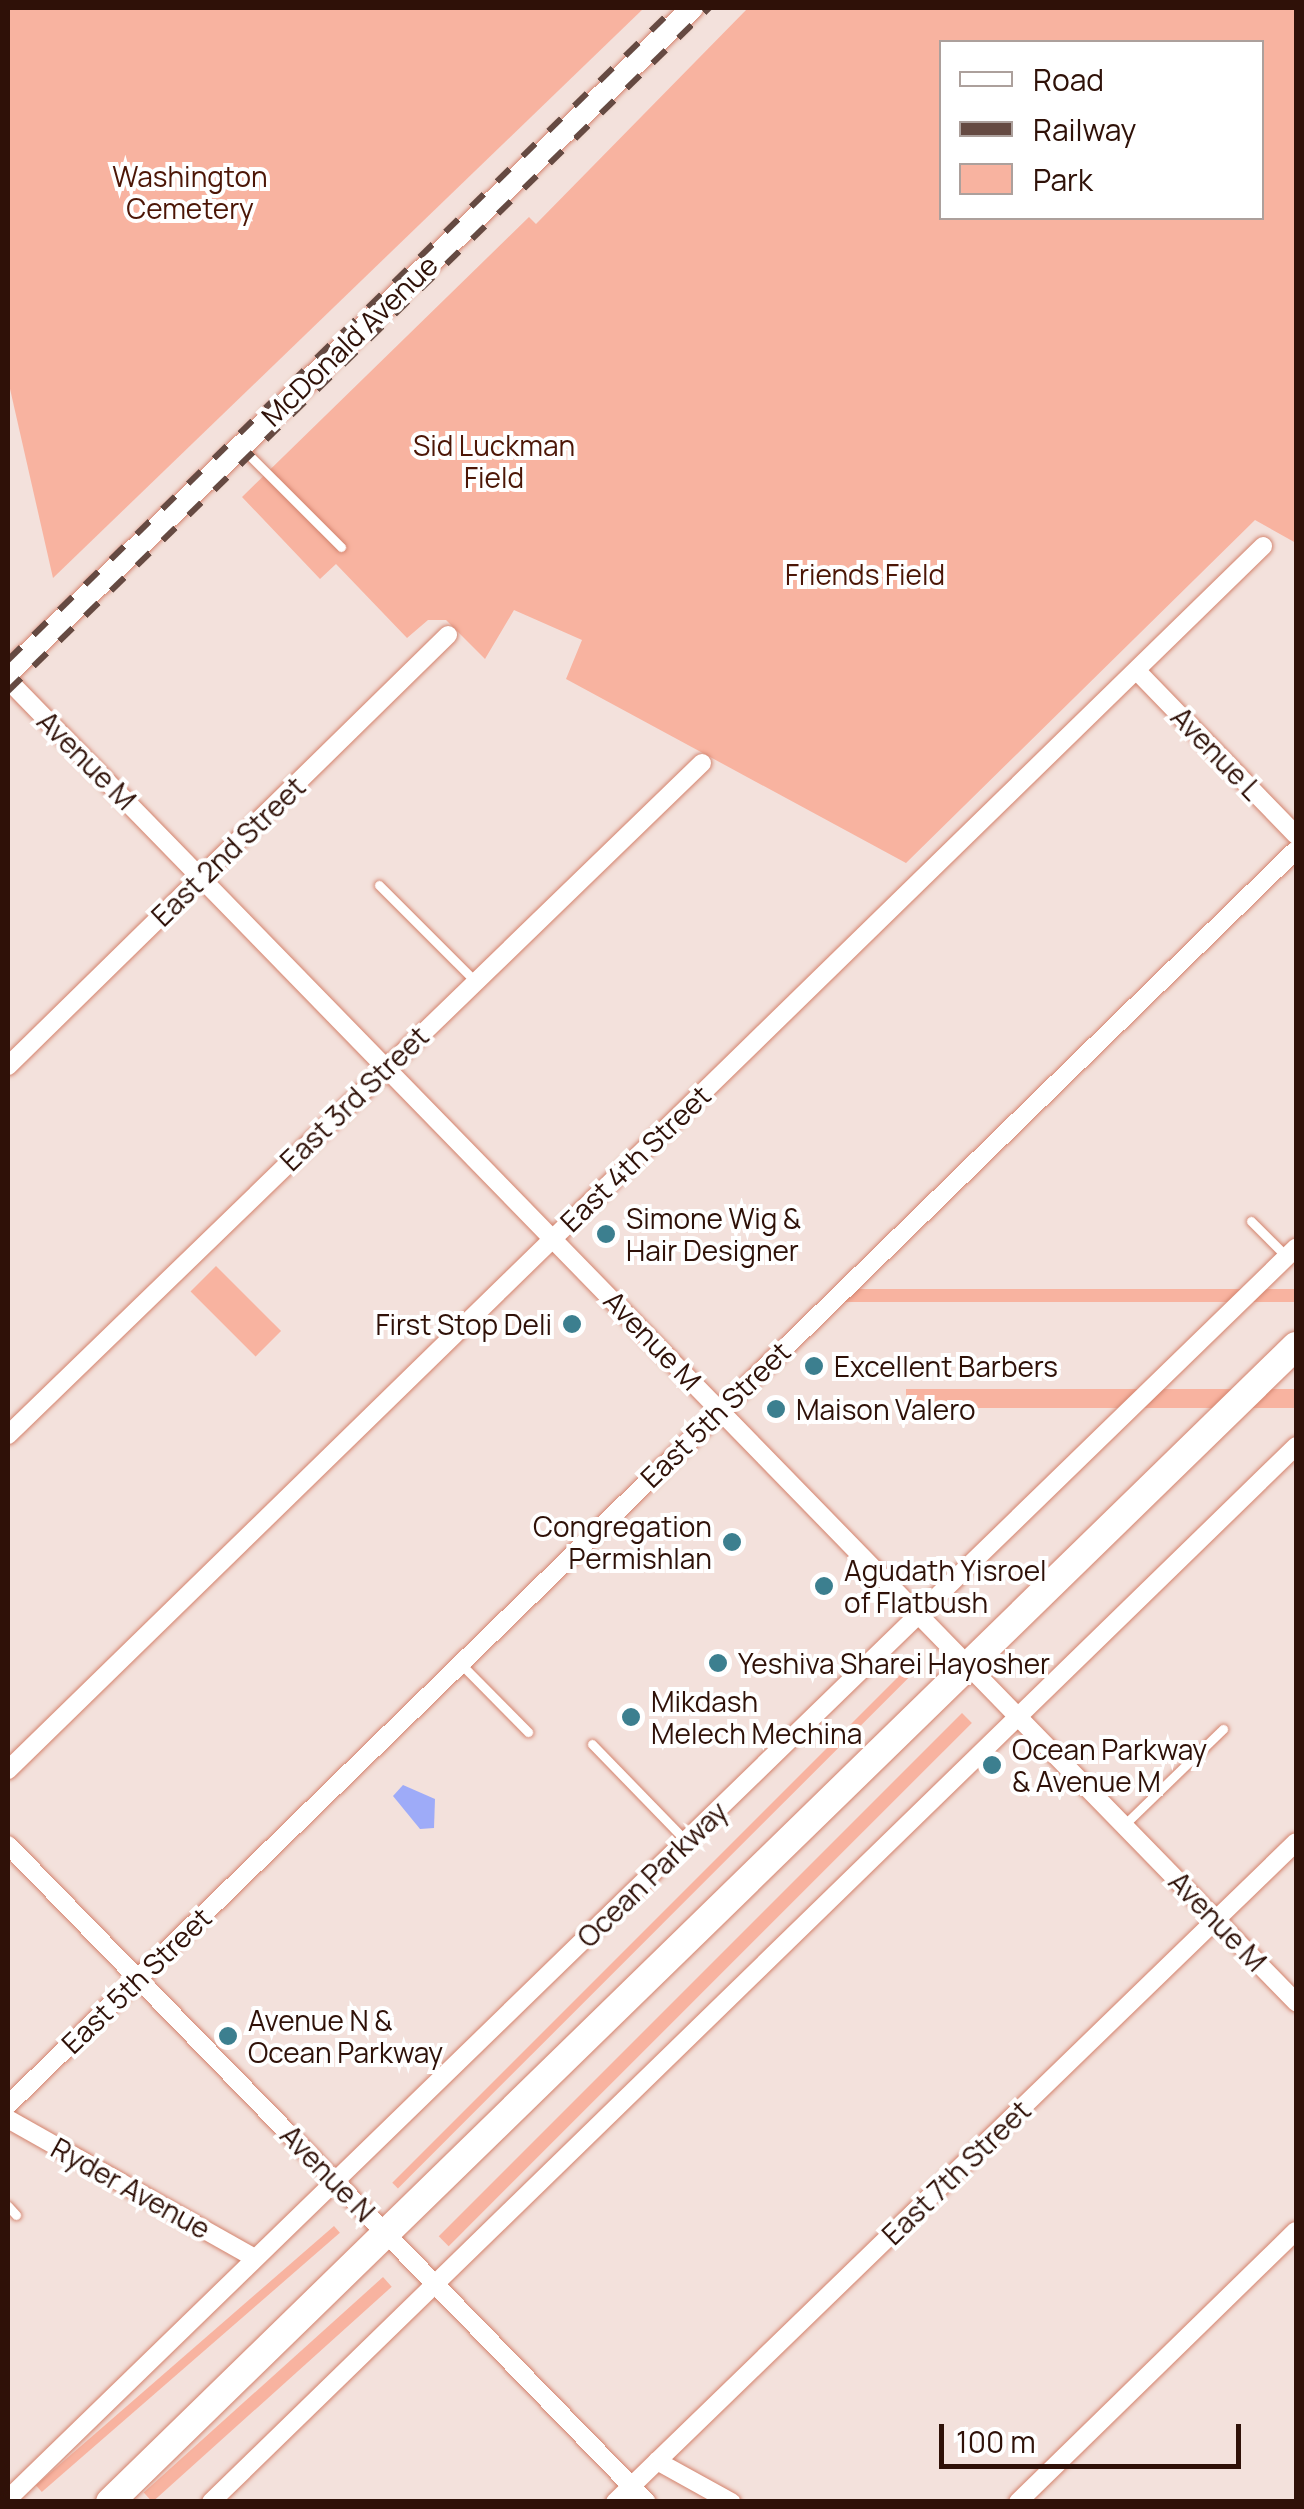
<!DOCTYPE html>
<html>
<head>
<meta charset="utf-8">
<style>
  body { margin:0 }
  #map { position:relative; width:1304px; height:2509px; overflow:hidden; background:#f3e1dc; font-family:Manrope,sans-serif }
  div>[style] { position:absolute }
  .green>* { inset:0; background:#f8b3a0; transform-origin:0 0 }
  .water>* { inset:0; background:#9eabf8 }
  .roads { filter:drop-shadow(0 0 2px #d3836d) drop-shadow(0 0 2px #d3836d) }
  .lane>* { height:9px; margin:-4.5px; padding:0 4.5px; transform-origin:4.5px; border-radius:4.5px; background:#fff }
  .street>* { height:18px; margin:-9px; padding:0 9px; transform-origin:9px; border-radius:9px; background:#fff }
  .secondary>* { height:22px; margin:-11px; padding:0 11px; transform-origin:11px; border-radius:11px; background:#fff }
  .primary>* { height:28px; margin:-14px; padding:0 14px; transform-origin:14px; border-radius:14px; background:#fff }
  .rail>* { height:6px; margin-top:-3px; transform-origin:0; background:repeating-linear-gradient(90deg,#654a42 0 18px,transparent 0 36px) }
  .dots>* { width:28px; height:28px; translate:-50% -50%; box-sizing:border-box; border:5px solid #fff; border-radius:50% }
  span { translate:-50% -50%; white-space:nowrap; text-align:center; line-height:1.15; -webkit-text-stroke:8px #fff; paint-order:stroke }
  .park-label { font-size:28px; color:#4c1606 }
  .street-label { font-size:28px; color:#2f1108 }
  .poi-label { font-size:28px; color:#2f1108 }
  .left { translate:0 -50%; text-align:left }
  .right { translate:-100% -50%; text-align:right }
  .frame { position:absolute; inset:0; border:10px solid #2f1108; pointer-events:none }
  .legend { position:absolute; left:939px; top:40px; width:325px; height:180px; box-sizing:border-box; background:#fff; border:2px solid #aca09c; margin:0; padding:12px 18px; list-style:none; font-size:30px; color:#2f1108 }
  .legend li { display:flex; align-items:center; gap:20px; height:50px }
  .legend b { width:50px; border:2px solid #aca09c }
  .scale { position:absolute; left:939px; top:2424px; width:302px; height:45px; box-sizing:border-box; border:5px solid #2f1108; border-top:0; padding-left:12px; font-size:30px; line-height:35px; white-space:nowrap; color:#2f1108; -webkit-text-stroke:8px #fff; paint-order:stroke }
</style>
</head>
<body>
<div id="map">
  <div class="green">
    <div style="clip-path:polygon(8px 8px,644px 8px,53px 578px,8px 380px)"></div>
    <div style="clip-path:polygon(evenodd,748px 8px,1296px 8px,1296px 543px,1255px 520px,906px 863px,566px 679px,582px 640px,514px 610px,485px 659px,446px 620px,428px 620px,407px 638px,336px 564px,320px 579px,242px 497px,529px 217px,536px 224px,748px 8px,942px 42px,1262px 42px,1262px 218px,942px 218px,942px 42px)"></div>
    <div style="left:216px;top:1266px;width:92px;height:36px;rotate:45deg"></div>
    <div style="left:1296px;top:1289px;width:13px;height:457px;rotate:90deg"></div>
    <div style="left:1296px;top:1389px;width:19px;height:390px;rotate:90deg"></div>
    <div style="left:912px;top:1663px;width:8px;height:735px;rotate:45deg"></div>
    <div style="left:962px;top:1713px;width:14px;height:740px;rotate:45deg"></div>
    <div style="left:334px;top:2226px;width:9px;height:395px;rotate:49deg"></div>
    <div style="left:383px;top:2277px;width:13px;height:322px;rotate:48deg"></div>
  </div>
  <div class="water">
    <div style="clip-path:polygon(403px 1785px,435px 1799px,434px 1828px,420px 1829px,393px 1796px)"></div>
  </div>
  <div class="roads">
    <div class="lane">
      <div style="left:242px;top:448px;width:140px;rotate:45deg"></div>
      <div style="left:379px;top:885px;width:136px;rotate:45deg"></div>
      <div style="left:1251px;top:1221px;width:51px;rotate:45deg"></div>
      <div style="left:460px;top:1663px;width:97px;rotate:45.4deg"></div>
      <div style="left:592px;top:1744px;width:135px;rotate:45.9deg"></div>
      <div style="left:1124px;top:1825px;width:138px;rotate:-44.1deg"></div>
      <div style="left:8px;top:2206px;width:12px;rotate:48deg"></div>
    </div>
    <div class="street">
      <div style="left:1137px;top:671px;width:228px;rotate:45.9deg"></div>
      <div style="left:8px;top:680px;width:1846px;rotate:45.75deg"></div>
      <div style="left:8px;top:1066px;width:616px;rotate:-44.41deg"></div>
      <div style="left:8px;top:1435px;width:966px;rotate:-44.08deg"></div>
      <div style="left:8px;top:1770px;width:1753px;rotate:-44.28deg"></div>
      <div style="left:8px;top:1845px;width:916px;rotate:45.8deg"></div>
      <div style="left:8px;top:2105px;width:1798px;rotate:-44.26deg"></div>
      <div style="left:8px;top:2119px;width:283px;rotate:29.4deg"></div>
      <div style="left:657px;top:2461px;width:85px;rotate:29deg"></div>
      <div style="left:8px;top:2499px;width:1796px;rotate:-44.17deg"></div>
      <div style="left:211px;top:2502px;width:1514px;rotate:-44.22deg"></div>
      <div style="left:615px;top:2502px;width:948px;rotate:-44.1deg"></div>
      <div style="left:1018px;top:2502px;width:388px;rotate:-44.3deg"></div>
    </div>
    <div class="secondary">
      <div style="left:8px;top:673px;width:954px;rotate:-44.19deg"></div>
    </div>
    <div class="primary">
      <div style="left:110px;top:2502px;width:1656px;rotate:-44.27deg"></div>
    </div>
  </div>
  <div class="rail">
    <div style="left:8px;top:660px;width:932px;rotate:-44.39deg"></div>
    <div style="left:8px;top:691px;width:979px;rotate:-44.25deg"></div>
  </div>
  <div class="dots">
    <div style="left:606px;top:1234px;background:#3c7f8f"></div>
    <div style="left:572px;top:1324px;background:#3c7f8f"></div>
    <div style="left:814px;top:1366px;background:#3c7f8f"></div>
    <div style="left:776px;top:1409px;background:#3c7f8f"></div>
    <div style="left:732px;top:1542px;background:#3c7f8f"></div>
    <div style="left:824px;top:1586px;background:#3c7f8f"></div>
    <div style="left:718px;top:1663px;background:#3c7f8f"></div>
    <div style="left:631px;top:1717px;background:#3c7f8f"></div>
    <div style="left:992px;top:1765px;background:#3c7f8f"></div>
    <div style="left:228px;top:2036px;background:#3c7f8f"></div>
  </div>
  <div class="park-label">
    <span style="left:190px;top:192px">Washington<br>Cemetery</span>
    <span style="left:494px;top:461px">Sid Luckman<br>Field</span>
    <span style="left:865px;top:574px">Friends Field</span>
  </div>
  <div class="street-label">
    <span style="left:349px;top:340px;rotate:-44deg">McDonald Avenue</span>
    <span style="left:1217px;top:753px;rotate:46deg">Avenue L</span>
    <span style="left:87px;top:760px;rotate:45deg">Avenue M</span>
    <span style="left:228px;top:851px;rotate:-44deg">East 2nd Street</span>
    <span style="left:354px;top:1098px;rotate:-44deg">East 3rd Street</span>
    <span style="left:635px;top:1158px;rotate:-44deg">East 4th Street</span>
    <span style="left:653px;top:1340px;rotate:46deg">Avenue M</span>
    <span style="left:715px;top:1414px;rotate:-44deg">East 5th Street</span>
    <span style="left:652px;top:1874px;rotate:-44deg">Ocean Parkway</span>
    <span style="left:1218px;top:1921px;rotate:46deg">Avenue M</span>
    <span style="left:136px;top:1980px;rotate:-44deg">East 5th Street</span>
    <span style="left:956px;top:2172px;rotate:-44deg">East 7th Street</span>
    <span style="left:328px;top:2173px;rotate:46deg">Avenue N</span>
    <span style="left:131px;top:2188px;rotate:29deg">Ryder Avenue</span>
  </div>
  <div class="poi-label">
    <span class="left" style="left:626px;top:1234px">Simone Wig &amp;<br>Hair Designer</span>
    <span class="right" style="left:552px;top:1324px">First Stop Deli</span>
    <span class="left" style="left:834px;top:1366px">Excellent Barbers</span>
    <span class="left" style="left:796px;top:1409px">Maison Valero</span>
    <span class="right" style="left:712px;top:1542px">Congregation<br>Permishlan</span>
    <span class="left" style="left:844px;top:1586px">Agudath Yisroel<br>of Flatbush</span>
    <span class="left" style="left:738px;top:1663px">Yeshiva Sharei Hayosher</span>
    <span class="left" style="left:651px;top:1717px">Mikdash<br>Melech Mechina</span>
    <span class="left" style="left:1012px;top:1765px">Ocean Parkway<br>&amp; Avenue M</span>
    <span class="left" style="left:248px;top:2036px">Avenue N &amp;<br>Ocean Parkway</span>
  </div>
  <div class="frame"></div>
  <ul class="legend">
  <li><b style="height:12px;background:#fff"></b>Road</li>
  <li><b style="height:12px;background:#654a42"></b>Railway</li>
  <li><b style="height:28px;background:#f8b3a0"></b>Park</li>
  </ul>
  <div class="scale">100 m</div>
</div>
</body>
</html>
